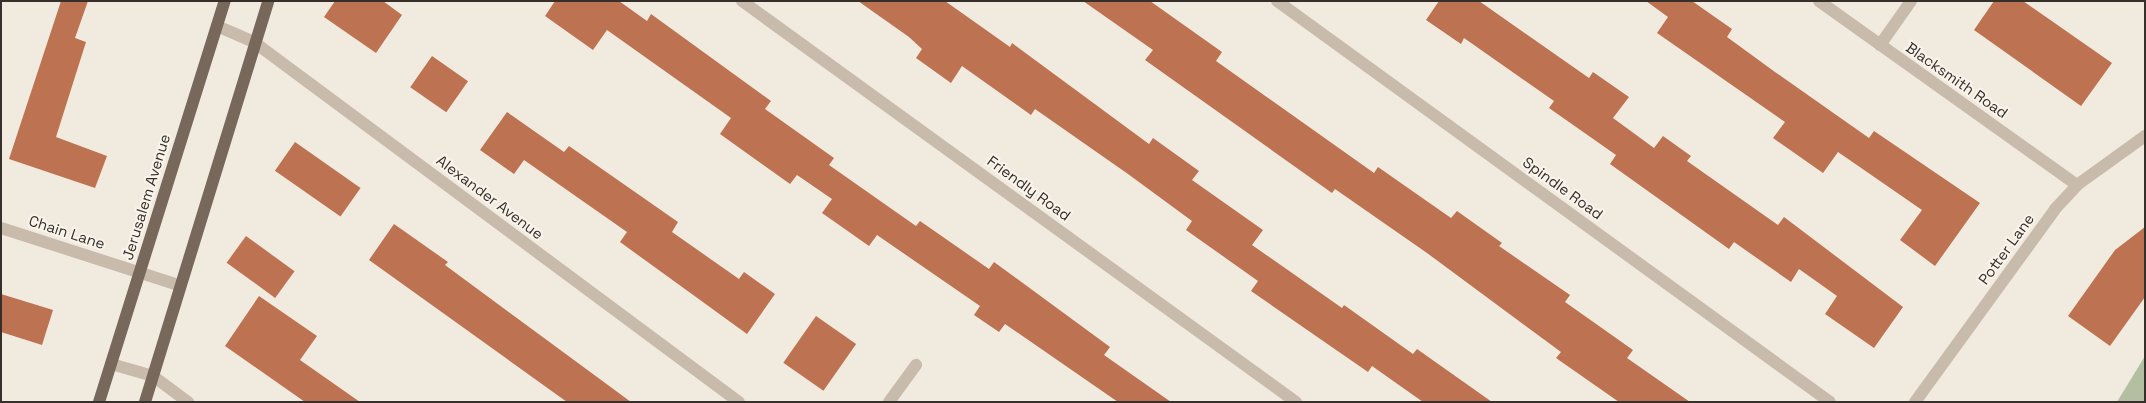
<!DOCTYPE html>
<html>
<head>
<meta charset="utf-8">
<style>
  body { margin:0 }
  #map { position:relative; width:2146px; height:403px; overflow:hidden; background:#f1eadf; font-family:"Space Grotesk",sans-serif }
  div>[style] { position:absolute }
  .green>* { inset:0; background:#b2bfa0 }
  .building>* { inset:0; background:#bd7351; transform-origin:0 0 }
  .minor>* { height:12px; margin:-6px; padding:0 6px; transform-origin:6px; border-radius:6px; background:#c9bbac }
  .major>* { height:12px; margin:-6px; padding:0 6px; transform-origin:6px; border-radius:6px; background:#78685c }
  span { translate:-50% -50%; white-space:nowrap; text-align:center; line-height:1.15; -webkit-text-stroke:4px #f9f4eb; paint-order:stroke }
  .street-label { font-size:15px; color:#372f2a }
  .frame { position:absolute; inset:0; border:2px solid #372f2a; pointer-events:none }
</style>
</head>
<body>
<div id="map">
  <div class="green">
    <div style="clip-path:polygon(2145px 356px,2145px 402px,2117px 402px)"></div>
  </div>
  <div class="building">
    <div style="clip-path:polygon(61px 1px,88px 1px,75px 38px,86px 42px,56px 137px,107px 156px,95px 188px,9px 159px)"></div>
    <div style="clip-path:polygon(335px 1px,383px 1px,402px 15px,376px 53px,324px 17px)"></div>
    <div style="clip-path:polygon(555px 1px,619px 1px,647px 21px,651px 14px,771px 101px,765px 109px,834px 158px,829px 165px,916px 226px,920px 221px,989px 269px,994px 262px,1110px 347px,1104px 355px,1171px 402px,1118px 402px,1005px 324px,999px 332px,974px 315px,980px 306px,877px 235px,869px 246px,822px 213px,832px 199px,797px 175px,790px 184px,720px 134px,731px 118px,607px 30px,593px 50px,545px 16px)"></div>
    <div style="clip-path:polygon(858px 1px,945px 1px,1010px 47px,1012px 43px,1149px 144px,1153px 138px,1199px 171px,1192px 180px,1263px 230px,1252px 245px,1342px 308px,1344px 305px,1413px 354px,1417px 349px,1492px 402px,1423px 402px,1372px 366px,1368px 372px,1251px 291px,1258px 281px,1186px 230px,1192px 221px,1128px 174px,1035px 109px,1031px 115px,962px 66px,951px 83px,916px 58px,922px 49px,909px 37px)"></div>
    <div style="clip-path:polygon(1083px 1px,1150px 1px,1222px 52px,1216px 61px,1374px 173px,1378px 167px,1451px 218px,1457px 211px,1502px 243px,1499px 246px,1570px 295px,1565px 302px,1633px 350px,1627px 358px,1690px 402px,1619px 402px,1556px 358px,1561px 352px,1427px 253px,1335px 189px,1332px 193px,1145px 60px,1153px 50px)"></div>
    <div style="clip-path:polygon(1439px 1px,1479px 1px,1589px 78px,1593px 72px,1629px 97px,1613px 118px,1654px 148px,1663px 136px,1691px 156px,1687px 161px,1778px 225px,1784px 217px,1903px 307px,1874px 348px,1825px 314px,1837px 296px,1799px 269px,1791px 282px,1734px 242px,1729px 249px,1610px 164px,1616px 155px,1549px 108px,1554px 101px,1464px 38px,1461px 44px,1426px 20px)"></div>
    <div style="clip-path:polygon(1646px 1px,1692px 1px,1732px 29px,1727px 37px,1775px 72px,1869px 138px,1874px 131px,1980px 203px,1935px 266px,1900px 240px,1922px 210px,1838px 152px,1823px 173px,1773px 138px,1785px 122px,1657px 33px,1668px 17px)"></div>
    <div style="clip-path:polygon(1994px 1px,2023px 1px,2112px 63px,2081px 106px,1974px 30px)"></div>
    <div style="left:432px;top:56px;width:44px;height:38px;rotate:35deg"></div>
    <div style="clip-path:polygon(507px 112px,564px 152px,569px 146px,678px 222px,672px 232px,739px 279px,744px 272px,775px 294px,747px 334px,620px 242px,627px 232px,524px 160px,514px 174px,480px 150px)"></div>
    <div style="left:295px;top:142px;width:80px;height:35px;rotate:35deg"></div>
    <div style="clip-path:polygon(394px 224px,448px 262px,445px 265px,631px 402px,567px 402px,369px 260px)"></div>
    <div style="clip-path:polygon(2145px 227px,2145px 297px,2110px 346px,2068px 316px,2115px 250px)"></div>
    <div style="left:246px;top:236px;width:60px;height:33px;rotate:36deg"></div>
    <div style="clip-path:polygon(1px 294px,53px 310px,42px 345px,1px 332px)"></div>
    <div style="clip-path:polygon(259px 296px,317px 336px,300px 360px,360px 402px,305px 402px,225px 346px)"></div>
    <div style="left:816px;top:316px;width:49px;height:57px;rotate:35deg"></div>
  </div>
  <div class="minor">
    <div style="left:742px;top:1px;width:684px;rotate:35.9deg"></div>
    <div style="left:1277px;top:1px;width:683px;rotate:35.95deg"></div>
    <div style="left:1819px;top:1px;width:317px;rotate:35.5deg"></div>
    <div style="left:217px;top:26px;width:40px;rotate:23.4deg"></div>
    <div style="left:254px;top:42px;width:604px;rotate:36.59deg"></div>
    <div style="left:1880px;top:45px;width:54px;rotate:-54.8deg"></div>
    <div style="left:1px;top:228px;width:187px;rotate:17.8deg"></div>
    <div style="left:111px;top:364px;width:44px;rotate:15.9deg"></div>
    <div style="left:153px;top:376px;width:44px;rotate:36.6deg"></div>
    <div style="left:889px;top:402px;width:46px;rotate:-53.9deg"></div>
    <div style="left:1915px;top:402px;width:238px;rotate:-54deg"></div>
    <div style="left:2055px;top:209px;width:33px;rotate:-47deg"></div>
    <div style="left:2077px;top:185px;width:84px;rotate:-35.8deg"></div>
  </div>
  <div class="major">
    <div style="left:99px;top:402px;width:420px;rotate:-72.6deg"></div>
    <div style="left:145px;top:402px;width:419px;rotate:-72.9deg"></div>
  </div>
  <div class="street-label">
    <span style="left:1957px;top:80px;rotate:35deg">Blacksmith Road</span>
    <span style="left:1029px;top:188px;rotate:36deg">Friendly Road</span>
    <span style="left:1563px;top:188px;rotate:36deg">Spindle Road</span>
    <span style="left:146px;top:197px;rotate:-73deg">Jerusalem Avenue</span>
    <span style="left:490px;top:197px;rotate:37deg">Alexander Avenue</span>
    <span style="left:67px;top:232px;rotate:18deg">Chain Lane</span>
    <span style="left:2006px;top:249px;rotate:-54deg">Potter Lane</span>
  </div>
  <div class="frame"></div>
</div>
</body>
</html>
